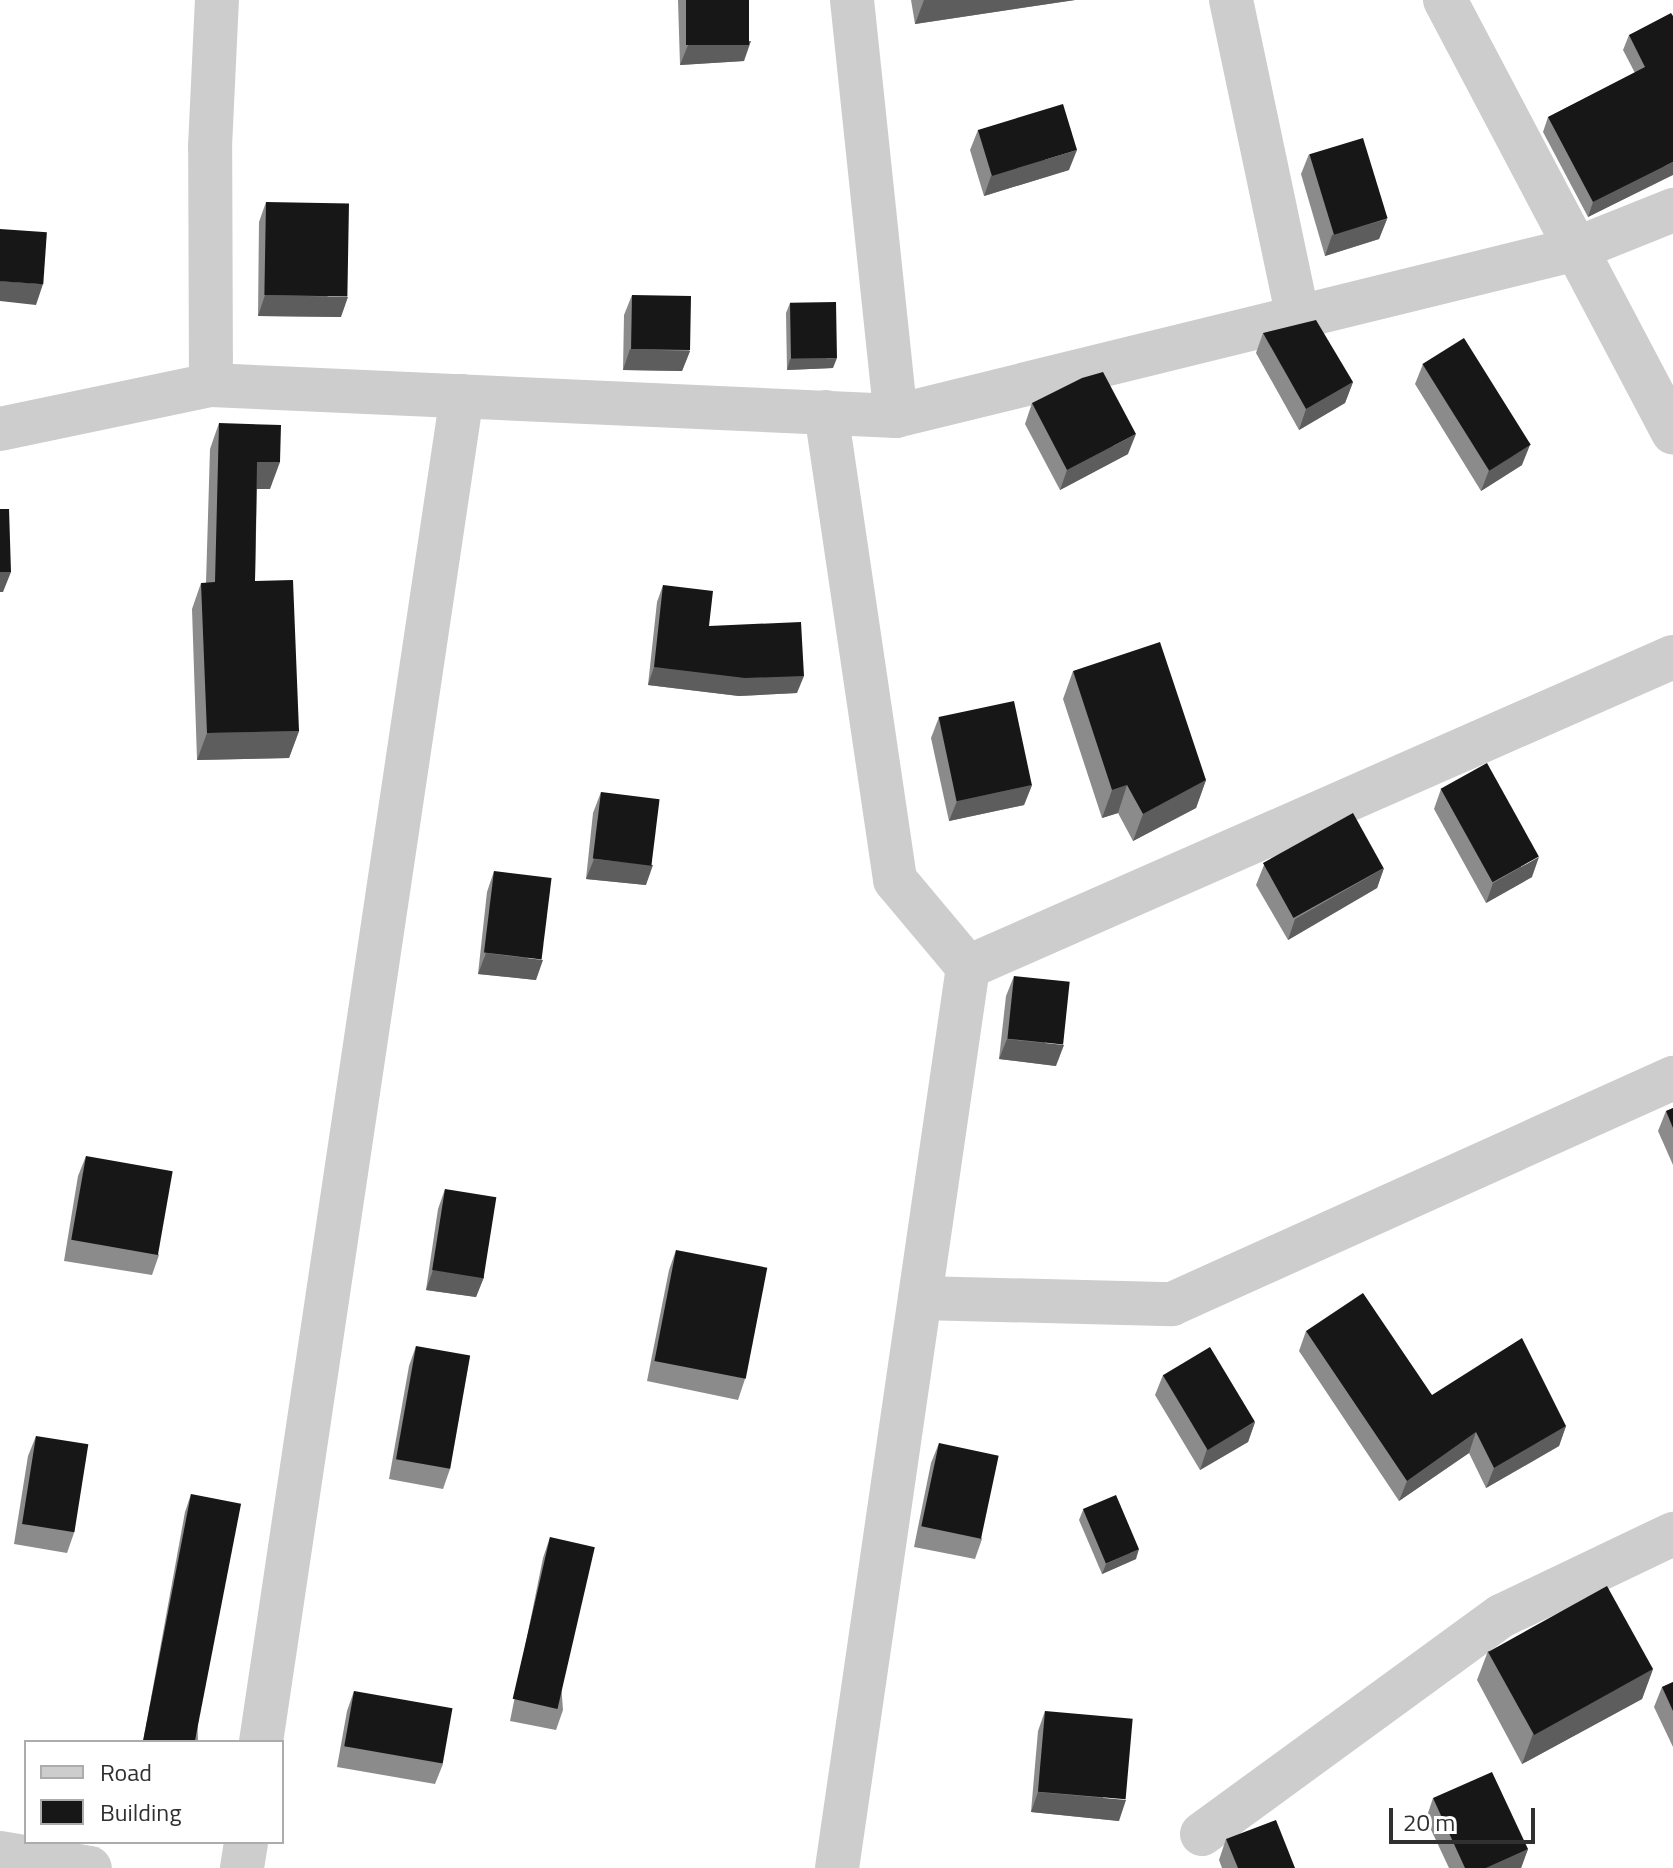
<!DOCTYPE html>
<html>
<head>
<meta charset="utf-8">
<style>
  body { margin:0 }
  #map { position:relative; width:1673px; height:1868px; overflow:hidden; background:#fff; font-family:"Titillium Web",sans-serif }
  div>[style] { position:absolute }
  .street>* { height:44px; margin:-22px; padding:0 22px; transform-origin:22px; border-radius:22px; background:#cdcdcd }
  .wall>* { inset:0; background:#8b8b8b }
  .shaded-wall>* { inset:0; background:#5d5d5d }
  .building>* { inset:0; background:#171717; transform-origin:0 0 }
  span { translate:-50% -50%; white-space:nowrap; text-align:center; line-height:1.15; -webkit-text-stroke:8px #fff; paint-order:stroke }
  .legend { position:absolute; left:24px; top:1740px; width:260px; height:104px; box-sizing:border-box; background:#fff; border:2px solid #acacac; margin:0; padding:10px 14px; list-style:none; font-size:24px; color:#303030 }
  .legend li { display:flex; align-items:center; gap:16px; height:40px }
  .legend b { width:40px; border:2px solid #acacac }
  .scale { position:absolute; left:1389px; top:1808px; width:146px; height:36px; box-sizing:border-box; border:4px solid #303030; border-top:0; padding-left:10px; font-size:24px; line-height:28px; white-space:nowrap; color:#303030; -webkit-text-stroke:6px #fff; paint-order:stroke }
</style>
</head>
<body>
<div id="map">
  <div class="street">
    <div style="left:852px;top:0;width:418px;rotate:84deg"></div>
    <div style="left:1231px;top:0;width:324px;rotate:78.1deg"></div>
    <div style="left:1445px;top:0;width:489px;rotate:62.2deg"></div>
    <div style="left:211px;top:385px;width:238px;rotate:-90.2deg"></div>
    <div style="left:210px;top:147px;width:147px;rotate:-87.3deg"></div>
    <div style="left:826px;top:412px;width:473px;rotate:81.6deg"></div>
    <div style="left:895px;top:880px;width:114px;rotate:50deg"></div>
    <div style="left:968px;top:967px;width:910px;rotate:98.27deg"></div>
    <div style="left:0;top:429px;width:216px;rotate:-11.8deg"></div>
    <div style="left:211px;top:385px;width:686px;rotate:2.59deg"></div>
    <div style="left:896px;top:416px;width:700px;rotate:-13.8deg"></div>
    <div style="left:1576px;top:249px;width:105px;rotate:-21.9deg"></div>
    <div style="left:968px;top:967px;width:770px;rotate:-23.74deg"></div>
    <div style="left:920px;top:1298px;width:252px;rotate:1.4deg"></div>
    <div style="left:1172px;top:1304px;width:550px;rotate:-24.28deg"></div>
    <div style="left:261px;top:1742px;width:1361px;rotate:-81.51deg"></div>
    <div style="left:1202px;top:1834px;width:370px;rotate:-36.1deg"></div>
    <div style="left:1501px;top:1616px;width:191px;rotate:-25.5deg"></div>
    <div style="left:0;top:1853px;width:91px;rotate:9.5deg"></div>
    <div style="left:242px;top:1868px;width:26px;rotate:-81deg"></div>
  </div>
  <div class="wall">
    <div style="clip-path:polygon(678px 0,749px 0,744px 61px,680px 65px)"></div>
    <div style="clip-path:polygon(911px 0,1075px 0,915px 24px)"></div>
    <div style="clip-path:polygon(1673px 16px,1664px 178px,1588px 217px,1543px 132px,1548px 117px,1635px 73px,1623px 50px,1629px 35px)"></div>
    <div style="clip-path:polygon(978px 130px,1069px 170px,984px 196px,970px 150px)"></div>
    <div style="clip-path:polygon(1309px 154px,1387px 219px,1379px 239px,1325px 256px,1301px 174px)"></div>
    <div style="clip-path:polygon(266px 202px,341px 317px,258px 316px,259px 222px)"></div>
    <div style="clip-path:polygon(632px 295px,690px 351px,682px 371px,623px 370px,624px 315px)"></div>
    <div style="clip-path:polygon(790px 303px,833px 368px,787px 370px,786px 313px)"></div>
    <div style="clip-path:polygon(1263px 333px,1353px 382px,1345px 403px,1299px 430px,1256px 353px)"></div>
    <div style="clip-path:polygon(1423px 364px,1522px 465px,1481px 491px,1415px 384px)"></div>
    <div style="clip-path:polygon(1032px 403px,1128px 454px,1060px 490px,1025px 424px)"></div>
    <div style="clip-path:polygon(219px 423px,270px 489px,257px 489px,255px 581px,299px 731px,289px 758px,197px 760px,192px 609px,201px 583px,206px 583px,210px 449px)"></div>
    <div style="clip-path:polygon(663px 585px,709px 626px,797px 693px,739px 696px,648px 685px,657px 602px)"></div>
    <div style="clip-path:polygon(1073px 671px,1206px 780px,1196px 808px,1133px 841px,1118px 813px,1102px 818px,1063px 699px)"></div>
    <div style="clip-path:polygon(939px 717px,1032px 785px,1024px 805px,949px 821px,931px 738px)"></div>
    <div style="clip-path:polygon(1441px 789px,1532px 877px,1486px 903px,1434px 809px)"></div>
    <div style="clip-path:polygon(601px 792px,646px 885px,586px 879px,593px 813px)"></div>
    <div style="clip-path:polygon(1264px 865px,1384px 868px,1377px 888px,1288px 940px,1256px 885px)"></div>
    <div style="clip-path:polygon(494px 871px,536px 980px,478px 974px,487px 892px)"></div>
    <div style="clip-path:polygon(1014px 976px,1056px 1066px,999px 1059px,1006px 996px)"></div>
    <div style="clip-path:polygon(1673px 1108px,1673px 1165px,1658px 1131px,1666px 1111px)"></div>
    <div style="clip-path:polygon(86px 1156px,159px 1255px,152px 1275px,64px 1261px,78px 1176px)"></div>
    <div style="clip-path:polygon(445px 1189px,484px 1277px,476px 1297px,426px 1290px,438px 1209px)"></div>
    <div style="clip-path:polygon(676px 1250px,745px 1379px,738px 1400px,647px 1381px,669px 1270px)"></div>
    <div style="clip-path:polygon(1306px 1331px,1432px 1395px,1566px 1426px,1559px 1446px,1486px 1488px,1469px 1453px,1399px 1501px,1299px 1351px)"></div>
    <div style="clip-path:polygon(416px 1346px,450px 1469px,443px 1489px,389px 1479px,409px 1366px)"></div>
    <div style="clip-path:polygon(1163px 1375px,1255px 1422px,1248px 1442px,1200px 1470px,1155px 1395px)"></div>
    <div style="clip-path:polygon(36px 1436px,74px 1533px,67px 1553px,14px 1544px,28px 1456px)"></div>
    <div style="clip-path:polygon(939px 1443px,982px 1539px,975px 1559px,914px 1547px,931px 1463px)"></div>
    <div style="clip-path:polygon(191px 1494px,198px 1742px,143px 1742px,185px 1512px)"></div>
    <div style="clip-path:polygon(1083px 1510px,1136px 1559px,1102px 1574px,1079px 1520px)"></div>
    <div style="clip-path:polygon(550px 1537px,563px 1710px,556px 1730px,510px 1721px,543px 1558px)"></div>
    <div style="clip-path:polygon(1488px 1651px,1653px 1669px,1642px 1699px,1522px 1764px,1477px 1680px)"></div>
    <div style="clip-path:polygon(1673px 1682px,1673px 1747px,1654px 1707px,1662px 1687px)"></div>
    <div style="clip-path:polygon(354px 1691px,443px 1764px,435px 1784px,337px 1767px,347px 1711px)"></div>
    <div style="clip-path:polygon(1045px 1711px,1119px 1821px,1031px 1812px,1038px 1731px)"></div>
    <div style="clip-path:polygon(1433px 1798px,1528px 1849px,1521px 1868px,1449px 1868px,1426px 1819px)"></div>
    <div style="clip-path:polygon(1226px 1839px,1295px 1868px,1222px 1868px,1219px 1860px)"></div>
  </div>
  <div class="shaded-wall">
    <div style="clip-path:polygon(924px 0,1075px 0,915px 24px)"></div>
    <div style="clip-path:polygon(751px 41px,744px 61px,680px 65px,688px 45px)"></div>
    <div style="clip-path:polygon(1077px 150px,1069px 170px,984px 196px,991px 176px)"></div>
    <div style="clip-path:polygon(1673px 162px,1673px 175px,1588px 217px,1593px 202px)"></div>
    <div style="clip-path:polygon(1387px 219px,1379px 239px,1325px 256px,1332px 235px)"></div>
    <div style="clip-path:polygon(0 281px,43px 284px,36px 305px,0 301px)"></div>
    <div style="clip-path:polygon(265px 295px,348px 297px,341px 317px,258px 316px)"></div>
    <div style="clip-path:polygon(630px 349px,690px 351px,682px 371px,623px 370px)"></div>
    <div style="clip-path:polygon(837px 358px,833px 368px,787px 370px,790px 359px)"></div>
    <div style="clip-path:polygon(1353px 382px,1345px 403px,1299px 430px,1306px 409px)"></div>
    <div style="clip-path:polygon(1136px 434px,1128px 454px,1060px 490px,1067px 470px)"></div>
    <div style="clip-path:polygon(1530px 445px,1522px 465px,1481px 491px,1489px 470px)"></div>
    <div style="clip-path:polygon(257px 462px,280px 462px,270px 489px,248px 489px)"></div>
    <div style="clip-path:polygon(0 572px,11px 572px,3px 592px,0 592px)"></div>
    <div style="clip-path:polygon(654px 667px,804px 676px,797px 693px,739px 696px,648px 685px)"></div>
    <div style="clip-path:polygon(299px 731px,289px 758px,197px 760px,207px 733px)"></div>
    <div style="clip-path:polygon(1206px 780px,1196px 808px,1133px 841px,1143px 814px)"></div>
    <div style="clip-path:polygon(1032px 785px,1024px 805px,949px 821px,957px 801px)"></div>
    <div style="clip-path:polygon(1127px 785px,1118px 813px,1102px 818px,1112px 790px)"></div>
    <div style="clip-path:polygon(1539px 857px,1532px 877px,1486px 903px,1493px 883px)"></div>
    <div style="clip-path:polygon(594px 859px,653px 865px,646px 885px,586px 879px)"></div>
    <div style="clip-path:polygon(1384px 868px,1377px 888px,1288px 940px,1295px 919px)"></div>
    <div style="clip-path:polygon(486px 953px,543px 960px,536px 980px,478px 974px)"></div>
    <div style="clip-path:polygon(1007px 1039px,1064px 1045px,1056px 1066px,999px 1059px)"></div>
    <div style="clip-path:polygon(433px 1270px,484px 1277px,476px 1297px,426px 1290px)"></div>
    <div style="clip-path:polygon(1255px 1422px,1248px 1442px,1200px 1470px,1207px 1449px)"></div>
    <div style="clip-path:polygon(1566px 1426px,1559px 1446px,1486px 1488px,1494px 1468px)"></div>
    <div style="clip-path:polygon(1476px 1432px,1469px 1453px,1399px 1501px,1407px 1481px)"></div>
    <div style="clip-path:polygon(1139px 1549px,1136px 1559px,1102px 1574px,1106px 1564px)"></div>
    <div style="clip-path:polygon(1653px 1669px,1642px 1699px,1522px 1764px,1533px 1734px)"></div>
    <div style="clip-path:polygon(1038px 1792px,1126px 1800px,1119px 1821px,1031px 1812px)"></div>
    <div style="clip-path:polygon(1528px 1849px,1521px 1868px,1486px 1868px)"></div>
  </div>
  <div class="building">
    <div style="left:686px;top:0;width:63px;height:45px"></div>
    <div style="clip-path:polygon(1671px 13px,1673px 16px,1673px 162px,1593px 202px,1548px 117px,1645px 67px,1629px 35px)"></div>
    <div style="left:1063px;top:104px;width:48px;height:89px;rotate:73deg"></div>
    <div style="left:1363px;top:138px;width:84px;height:56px;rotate:73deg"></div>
    <div style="left:266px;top:202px;width:83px;height:93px;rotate:1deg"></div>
    <div style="left:0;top:229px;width:47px;height:52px;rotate:4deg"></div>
    <div style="left:632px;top:295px;width:59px;height:54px;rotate:1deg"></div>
    <div style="left:836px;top:302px;width:56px;height:46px;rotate:89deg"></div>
    <div style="clip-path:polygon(1316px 320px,1353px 382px,1306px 409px,1263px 333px)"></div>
    <div style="left:1464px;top:338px;width:126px;height:49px;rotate:58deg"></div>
    <div style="clip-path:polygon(1103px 372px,1136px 434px,1067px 470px,1032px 403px,1082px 378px)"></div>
    <div style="clip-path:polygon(219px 423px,281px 425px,280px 462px,257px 462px,255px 581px,293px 580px,299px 731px,207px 733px,201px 583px,215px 582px)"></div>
    <div style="clip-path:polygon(0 509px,9px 509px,11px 572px,0 572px)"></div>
    <div style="clip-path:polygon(663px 585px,713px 591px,709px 626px,801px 622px,804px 676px,745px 678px,654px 667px)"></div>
    <div style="clip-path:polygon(1160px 642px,1206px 780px,1143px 814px,1127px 785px,1112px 790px,1073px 671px)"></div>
    <div style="left:1014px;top:701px;width:86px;height:77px;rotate:78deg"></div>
    <div style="left:1487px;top:763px;width:107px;height:53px;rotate:61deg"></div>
    <div style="left:601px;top:792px;width:59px;height:67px;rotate:7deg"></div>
    <div style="left:1353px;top:813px;width:63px;height:103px;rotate:61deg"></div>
    <div style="left:494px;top:871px;width:58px;height:82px;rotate:7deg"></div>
    <div style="left:1014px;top:976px;width:56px;height:63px;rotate:6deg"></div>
    <div style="clip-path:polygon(1673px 1108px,1673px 1128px,1666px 1111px)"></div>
    <div style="left:86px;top:1156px;width:88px;height:85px;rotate:10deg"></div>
    <div style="left:445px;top:1189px;width:52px;height:82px;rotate:9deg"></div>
    <div style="left:676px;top:1250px;width:93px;height:113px;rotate:11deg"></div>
    <div style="clip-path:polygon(1363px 1293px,1432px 1395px,1522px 1338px,1566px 1426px,1494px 1468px,1476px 1432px,1407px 1481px,1306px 1331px)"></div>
    <div style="left:416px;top:1346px;width:55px;height:115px;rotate:10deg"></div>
    <div style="left:1210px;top:1347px;width:87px;height:55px;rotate:59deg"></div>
    <div style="left:36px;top:1436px;width:53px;height:89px;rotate:9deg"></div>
    <div style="left:939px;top:1443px;width:61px;height:85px;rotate:12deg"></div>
    <div style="left:191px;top:1494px;width:51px;height:252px;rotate:11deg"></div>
    <div style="left:1116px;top:1495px;width:59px;height:36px;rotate:67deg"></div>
    <div style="left:550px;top:1537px;width:46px;height:166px;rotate:13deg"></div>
    <div style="left:1607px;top:1586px;width:95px;height:136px;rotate:61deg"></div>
    <div style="clip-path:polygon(1673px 1682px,1673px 1711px,1662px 1687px)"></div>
    <div style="left:354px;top:1691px;width:100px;height:56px;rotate:10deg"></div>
    <div style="left:1045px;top:1711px;width:88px;height:81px;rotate:5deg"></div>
    <div style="clip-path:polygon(1492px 1772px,1528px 1849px,1486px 1868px,1465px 1868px,1433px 1798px)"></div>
    <div style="clip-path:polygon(1276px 1820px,1295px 1868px,1238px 1868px,1226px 1839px)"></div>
  </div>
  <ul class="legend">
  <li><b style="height:10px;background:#cdcdcd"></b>Road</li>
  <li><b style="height:22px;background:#171717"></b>Building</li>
  </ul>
  <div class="scale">20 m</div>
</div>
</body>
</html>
